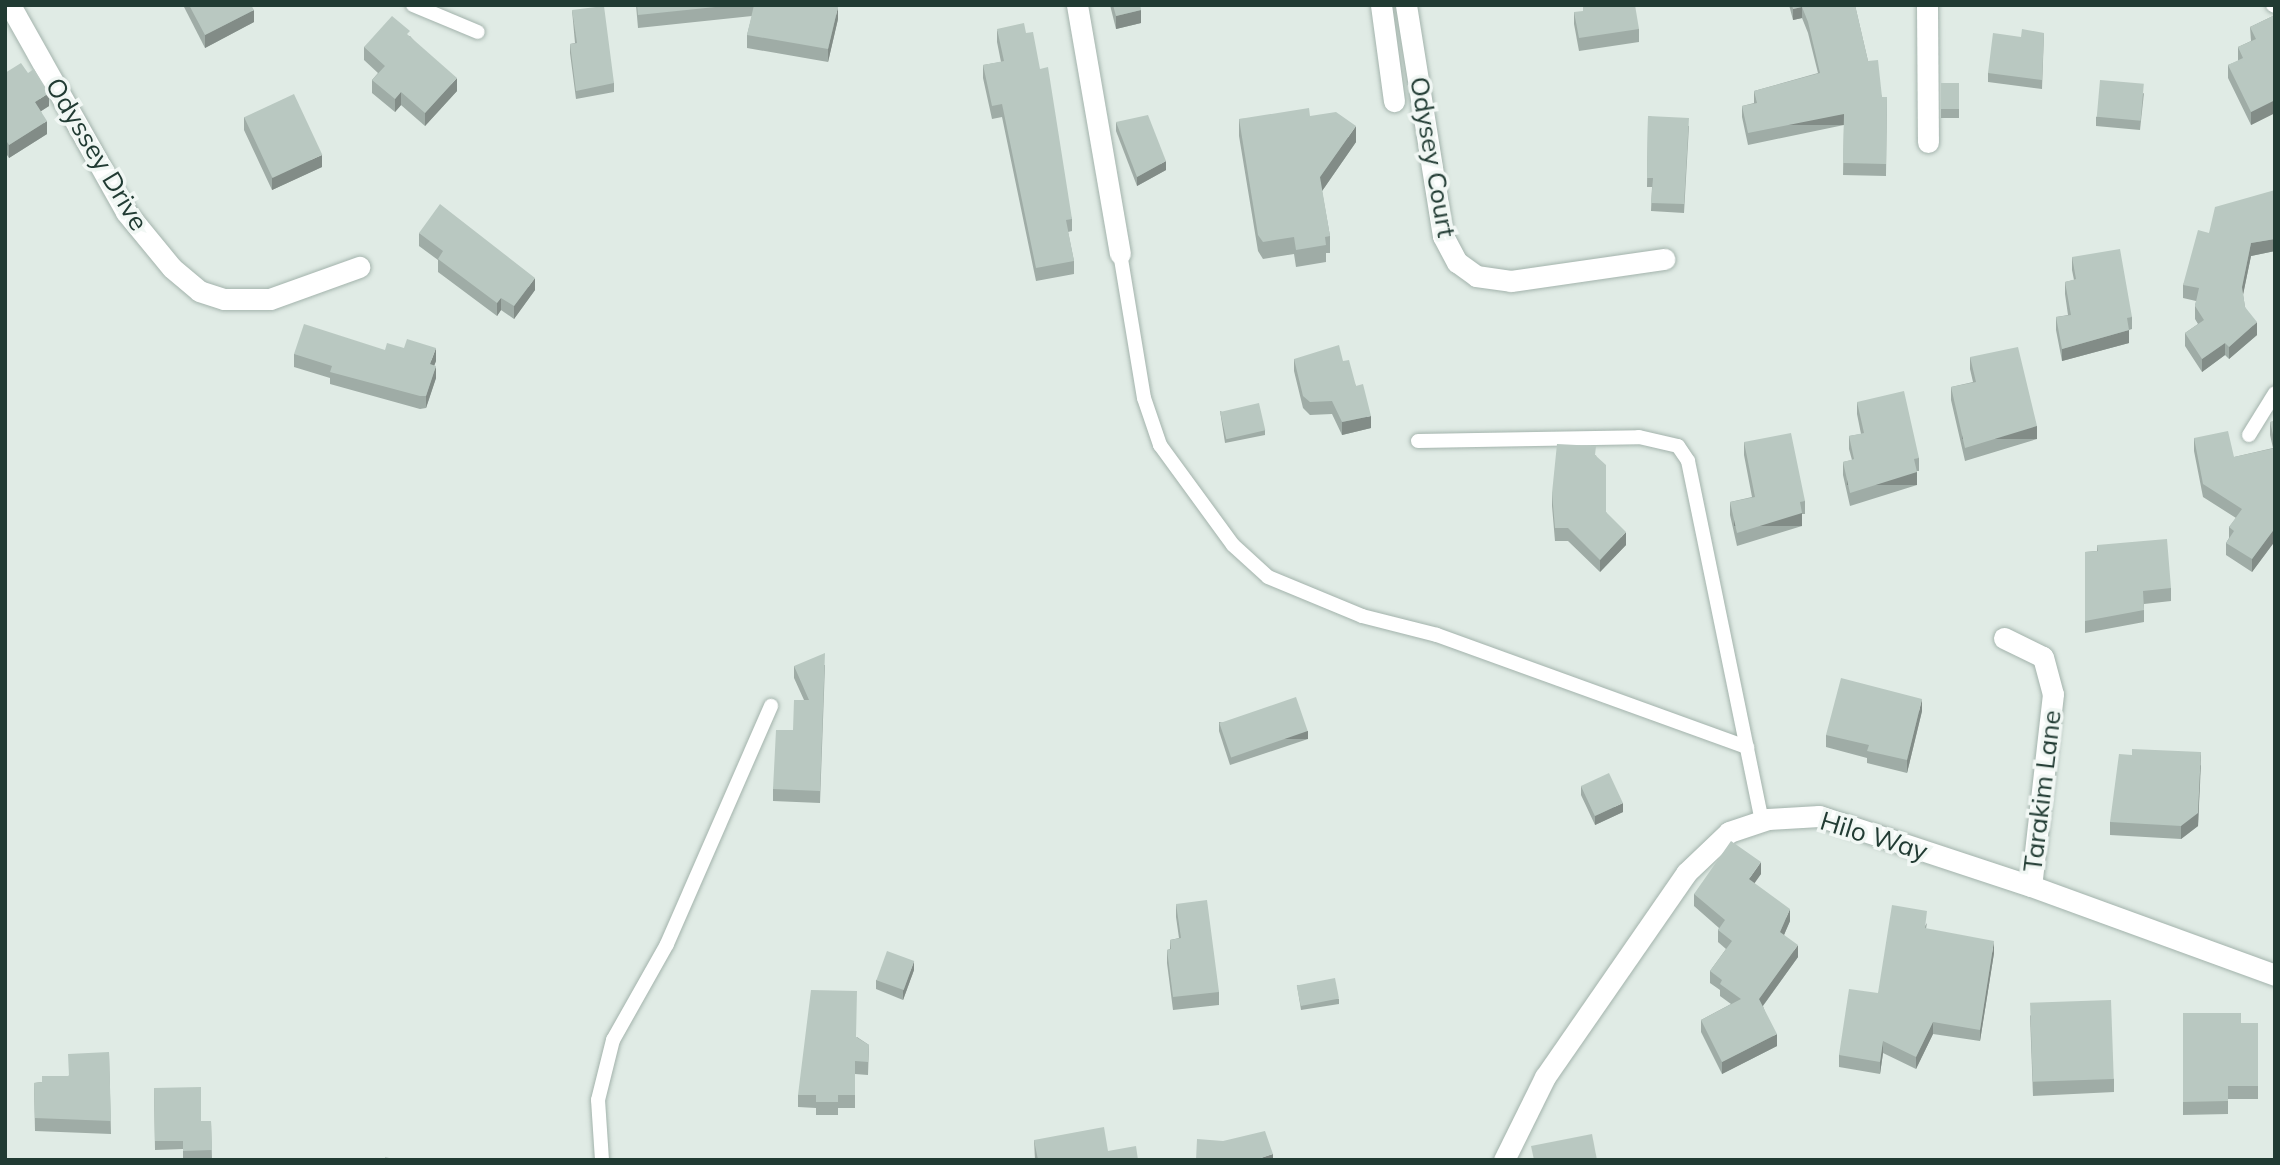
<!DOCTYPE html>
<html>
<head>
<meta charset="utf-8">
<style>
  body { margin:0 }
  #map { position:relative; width:2280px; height:1165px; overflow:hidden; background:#e0ebe5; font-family:Mulish,sans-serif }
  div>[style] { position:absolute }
  .roads { filter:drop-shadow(0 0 2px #a3b3ac) drop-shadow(0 0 2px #a3b3ac) }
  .service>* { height:14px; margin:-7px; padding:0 7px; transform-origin:7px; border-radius:7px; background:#fff }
  .minor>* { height:21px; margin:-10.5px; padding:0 10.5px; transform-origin:10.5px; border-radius:10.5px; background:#fff }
  .wall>* { inset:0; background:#9faca6; transform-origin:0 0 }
  .shaded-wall>* { inset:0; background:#828c87; transform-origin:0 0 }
  .building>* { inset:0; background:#b9c8c1; transform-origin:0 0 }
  span { translate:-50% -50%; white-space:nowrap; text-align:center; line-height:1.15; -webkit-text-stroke:7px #f1f7f4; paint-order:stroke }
  .street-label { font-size:26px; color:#213b33 }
  .frame { position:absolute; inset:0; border:7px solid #213b33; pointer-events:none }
</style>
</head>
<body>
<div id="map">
  <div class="roads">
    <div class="service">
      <div style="left:413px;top:5px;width:70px;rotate:22.6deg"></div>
      <div style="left:2273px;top:5px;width:2px;rotate:27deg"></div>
      <div style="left:1120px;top:253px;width:147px;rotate:80.6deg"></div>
      <div style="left:1144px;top:398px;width:50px;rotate:71.2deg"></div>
      <div style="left:1160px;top:445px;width:124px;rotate:53.9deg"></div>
      <div style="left:1233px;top:545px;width:47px;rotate:42.4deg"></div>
      <div style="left:1268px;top:577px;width:102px;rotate:22.5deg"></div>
      <div style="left:1362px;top:616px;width:77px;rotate:14.2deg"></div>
      <div style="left:1437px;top:635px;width:330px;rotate:19.9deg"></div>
      <div style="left:2249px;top:435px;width:49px;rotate:-58.2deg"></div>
      <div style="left:1418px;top:441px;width:221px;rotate:-1deg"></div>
      <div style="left:1639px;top:437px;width:40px;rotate:13deg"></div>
      <div style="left:1678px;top:446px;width:18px;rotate:56deg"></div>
      <div style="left:1688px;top:461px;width:368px;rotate:78.4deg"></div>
      <div style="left:602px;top:1160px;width:60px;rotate:-93.8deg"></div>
      <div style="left:598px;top:1100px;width:62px;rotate:-76deg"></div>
      <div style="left:613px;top:1040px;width:110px;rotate:-60.6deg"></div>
      <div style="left:667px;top:944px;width:260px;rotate:-66.4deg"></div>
    </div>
    <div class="minor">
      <div style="left:10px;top:5px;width:237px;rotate:60.7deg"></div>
      <div style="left:126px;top:212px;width:72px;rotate:50.6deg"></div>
      <div style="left:172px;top:268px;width:35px;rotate:40deg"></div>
      <div style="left:199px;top:291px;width:26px;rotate:18deg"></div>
      <div style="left:224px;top:299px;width:46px"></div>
      <div style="left:270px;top:299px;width:95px;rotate:-19.8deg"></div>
      <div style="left:1077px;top:5px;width:252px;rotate:80.2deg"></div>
      <div style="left:1381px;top:5px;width:97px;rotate:82.3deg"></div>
      <div style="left:1406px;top:5px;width:234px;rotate:80.9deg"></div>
      <div style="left:1443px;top:236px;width:30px;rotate:62deg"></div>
      <div style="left:1457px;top:262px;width:24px;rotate:36deg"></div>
      <div style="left:1476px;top:276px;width:35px;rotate:8deg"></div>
      <div style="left:1511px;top:281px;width:155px;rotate:-8.2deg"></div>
      <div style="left:1927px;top:5px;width:137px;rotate:89.6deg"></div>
      <div style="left:2004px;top:638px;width:43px;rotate:26deg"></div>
      <div style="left:2043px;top:657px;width:38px;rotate:75deg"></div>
      <div style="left:2053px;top:694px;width:193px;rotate:96.5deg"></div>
      <div style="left:1504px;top:1160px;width:93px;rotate:-63.7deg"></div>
      <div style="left:1545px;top:1077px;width:248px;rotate:-55.3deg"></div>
      <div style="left:1686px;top:873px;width:59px;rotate:-43.6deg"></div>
      <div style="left:1729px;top:832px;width:41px;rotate:-18.4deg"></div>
      <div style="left:1768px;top:819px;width:51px;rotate:-3.4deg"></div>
      <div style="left:1819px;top:816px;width:223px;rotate:18.3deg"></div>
      <div style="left:2031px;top:886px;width:260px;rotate:20deg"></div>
    </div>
  </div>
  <div class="wall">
    <div style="clip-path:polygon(183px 5px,251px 5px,254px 22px,205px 48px)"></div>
    <div style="clip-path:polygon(636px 5px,830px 5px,838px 19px,828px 62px,747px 48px,747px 35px,752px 16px,638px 28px)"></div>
    <div style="clip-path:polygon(1110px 5px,1140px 5px,1141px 23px,1116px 29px)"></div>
    <div style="clip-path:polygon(1789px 5px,1855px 5px,1868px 61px,1882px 97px,1887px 97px,1886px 176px,1843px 175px,1844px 125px,1748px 145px,1742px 117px,1742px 106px,1754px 103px,1754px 91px,1818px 73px,1808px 33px,1802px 18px,1793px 20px)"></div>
    <div style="clip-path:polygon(572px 10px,614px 83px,614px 92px,576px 99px,570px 53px,570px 44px,575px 43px)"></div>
    <div style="clip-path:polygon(1574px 12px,1639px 29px,1639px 42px,1579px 51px,1574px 24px)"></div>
    <div style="clip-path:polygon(2275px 15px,2275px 113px,2251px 125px,2228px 78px,2228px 65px,2238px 61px,2238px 47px,2251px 41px,2250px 27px)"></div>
    <div style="clip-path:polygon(997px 29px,1072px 219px,1072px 231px,1068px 232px,1074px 261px,1074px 274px,1036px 281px,1002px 117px,992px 119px,983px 78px,983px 65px,1001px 62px,997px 42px)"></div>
    <div style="clip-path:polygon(2044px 33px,2042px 89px,1988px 82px,1988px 73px,2021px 37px)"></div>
    <div style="clip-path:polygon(410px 36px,457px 91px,425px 126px,401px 105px,395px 112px,372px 93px,372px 80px,378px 73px,364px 60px,364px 47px)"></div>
    <div style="clip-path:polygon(5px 73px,49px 106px,41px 111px,47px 134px,9px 158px,5px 152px)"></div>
    <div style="left:1941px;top:83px;width:18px;height:35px"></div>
    <div style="clip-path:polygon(2144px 93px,2140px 130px,2096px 126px,2096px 117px)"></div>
    <div style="clip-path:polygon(1310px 116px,1356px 142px,1322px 191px,1330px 236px,1330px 253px,1326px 253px,1326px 262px,1296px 267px,1294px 254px,1263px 259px,1258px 251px,1239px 136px,1239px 119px)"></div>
    <div style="clip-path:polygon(1648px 116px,1689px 126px,1684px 213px,1651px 211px,1652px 187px,1647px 187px)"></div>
    <div style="clip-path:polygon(244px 117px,322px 167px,272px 190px,244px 130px)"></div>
    <div style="clip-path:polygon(1116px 122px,1166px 170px,1137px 186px,1116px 131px)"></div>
    <div style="clip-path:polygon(2275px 190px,2275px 251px,2251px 256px,2243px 294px,2245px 307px,2257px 335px,2229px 359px,2225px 355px,2202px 372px,2185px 346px,2185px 333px,2198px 324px,2195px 319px,2195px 306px,2196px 301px,2183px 298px,2183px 285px,2209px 233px)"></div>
    <div style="clip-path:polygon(419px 233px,535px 290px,514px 319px,501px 310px,497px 316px,438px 272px,438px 260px,419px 246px)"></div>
    <div style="clip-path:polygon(2072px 257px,2132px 317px,2132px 329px,2129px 330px,2129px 343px,2062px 361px,2056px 330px,2056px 317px,2068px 315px,2065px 294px,2065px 282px,2074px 280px,2072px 270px)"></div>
    <div style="clip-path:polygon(385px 350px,436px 361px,434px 365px,436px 378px,426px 408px,420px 409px,330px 384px,330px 378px,294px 367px,294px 354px)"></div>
    <div style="clip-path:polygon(1970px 357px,2037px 439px,1965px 461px,1951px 400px,1951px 387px,1973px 382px,1970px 369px)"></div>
    <div style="clip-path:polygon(1294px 359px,1343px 361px,1356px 386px,1371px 428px,1342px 435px,1332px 414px,1310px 415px,1303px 408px,1294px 371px)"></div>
    <div style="clip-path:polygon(1857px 402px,1919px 458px,1919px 471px,1917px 471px,1917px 485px,1850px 506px,1843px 475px,1843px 462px,1852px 460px,1849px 449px,1849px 436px,1861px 434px,1857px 414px)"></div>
    <div style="clip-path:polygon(1220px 411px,1265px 430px,1265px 435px,1225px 443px)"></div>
    <div style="clip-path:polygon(2275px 421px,2275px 541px,2252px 572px,2226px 555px,2226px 543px,2229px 538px,2229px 527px,2236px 518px,2203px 497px,2194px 451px,2194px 438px,2234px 457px,2273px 448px,2270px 435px,2270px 422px)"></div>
    <div style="clip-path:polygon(1744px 442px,1805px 501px,1805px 514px,1802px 514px,1802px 526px,1737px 546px,1730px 515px,1730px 502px,1752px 497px,1744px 455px)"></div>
    <div style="clip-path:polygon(1596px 455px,1606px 512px,1626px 545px,1600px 572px,1568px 541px,1555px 541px,1552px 506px,1552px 493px)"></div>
    <div style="clip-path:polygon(2097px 545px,2171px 588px,2171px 601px,2144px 604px,2144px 622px,2085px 633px,2085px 552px,2097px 551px)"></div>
    <div style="clip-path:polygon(825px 665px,820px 803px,773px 801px,773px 789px,804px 700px,794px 678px,794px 666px)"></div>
    <div style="clip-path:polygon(1922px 711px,1907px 773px,1867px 763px,1867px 758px,1826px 747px,1826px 735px)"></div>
    <div style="clip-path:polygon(1219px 722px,1308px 739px,1230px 765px,1219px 731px)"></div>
    <div style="clip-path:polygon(2201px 765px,2198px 826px,2181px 839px,2110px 835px,2110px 822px)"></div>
    <div style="clip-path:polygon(1581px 786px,1623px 812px,1595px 825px,1581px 795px)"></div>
    <div style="clip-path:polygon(1761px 874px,1754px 883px,1790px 921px,1784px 935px,1798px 957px,1763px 1006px,1777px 1046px,1722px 1074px,1701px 1032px,1701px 1020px,1731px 1004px,1720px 996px,1720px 990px,1710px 983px,1710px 971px,1726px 949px,1718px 942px,1718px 930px,1719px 928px,1694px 906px,1694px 894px)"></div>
    <div style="clip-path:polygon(1176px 904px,1219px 992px,1219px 1005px,1173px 1010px,1167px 963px,1167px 950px,1170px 949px,1170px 940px,1179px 938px,1176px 917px)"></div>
    <div style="clip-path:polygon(1927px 923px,1926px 929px,1994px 953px,1980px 1041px,1933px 1034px,1916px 1069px,1883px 1053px,1880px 1074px,1839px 1067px,1839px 1055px,1878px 993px)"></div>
    <div style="clip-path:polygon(914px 970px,903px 1000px,876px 989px,876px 980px)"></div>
    <div style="clip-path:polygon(1297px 985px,1339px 999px,1339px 1004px,1301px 1010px)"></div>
    <div style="clip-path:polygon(2183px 1013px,2241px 1023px,2258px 1023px,2258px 1099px,2228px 1099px,2228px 1114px,2183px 1115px)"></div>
    <div style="clip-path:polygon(2030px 1015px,2114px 1079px,2114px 1092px,2033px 1096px)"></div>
    <div style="clip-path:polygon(857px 1037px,869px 1045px,868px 1075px,855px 1074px,855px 1108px,838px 1108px,838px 1115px,816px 1115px,816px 1108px,798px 1107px,798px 1095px)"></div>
    <div style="clip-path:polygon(109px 1052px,111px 1134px,35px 1131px,34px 1083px,42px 1082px,68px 1076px)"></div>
    <div style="clip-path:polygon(154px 1088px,201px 1121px,211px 1121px,212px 1159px,183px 1160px,183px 1149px,155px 1150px)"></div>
    <div style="clip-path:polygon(1034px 1140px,1108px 1151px,1138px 1160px,1035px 1160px)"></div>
  </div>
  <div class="shaded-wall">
    <div style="clip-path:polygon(838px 7px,838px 19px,828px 62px,828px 49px)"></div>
    <div style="clip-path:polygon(1802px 7px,1802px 18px,1793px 20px,1793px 9px)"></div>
    <div style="clip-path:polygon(254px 10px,254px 22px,205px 48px,205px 35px)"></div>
    <div style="clip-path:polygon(1141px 10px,1141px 23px,1116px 29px,1116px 16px)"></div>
    <div style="clip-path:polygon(457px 78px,457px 91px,425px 126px,425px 113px)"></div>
    <div style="clip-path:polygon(401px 92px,401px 105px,395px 112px,395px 99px)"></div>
    <div style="clip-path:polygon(49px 93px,49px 106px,35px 115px,35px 102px)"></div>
    <div style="clip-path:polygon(2275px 100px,2275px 113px,2251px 125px,2251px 112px)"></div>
    <div style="left:1844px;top:114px;width:11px;height:98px;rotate:90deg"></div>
    <div style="clip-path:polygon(47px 121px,47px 134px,9px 158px,9px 145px)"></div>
    <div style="clip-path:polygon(1356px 126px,1356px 142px,1320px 194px,1320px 177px)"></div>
    <div style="clip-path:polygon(322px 155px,322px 167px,272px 190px,272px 177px)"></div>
    <div style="clip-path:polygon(1166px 161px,1166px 170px,1137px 186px,1137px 177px)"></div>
    <div style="clip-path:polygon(2275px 239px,2275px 251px,2251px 256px,2242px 300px,2242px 287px,2251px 243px)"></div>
    <div style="clip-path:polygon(535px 278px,535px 290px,514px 319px,514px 306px)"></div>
    <div style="clip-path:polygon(501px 298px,501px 310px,497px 316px,497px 303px)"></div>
    <div style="clip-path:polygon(2257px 322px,2257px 335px,2229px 359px,2229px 347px)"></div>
    <div style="clip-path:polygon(2129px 330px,2129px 343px,2062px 361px,2062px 349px)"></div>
    <div style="clip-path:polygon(2225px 343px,2225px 355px,2202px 372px,2202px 359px)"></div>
    <div style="clip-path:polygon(436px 348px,436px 361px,430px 377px,430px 364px)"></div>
    <div style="clip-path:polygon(436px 366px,436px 378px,426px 408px,426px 396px)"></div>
    <div style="clip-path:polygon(1371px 416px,1371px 428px,1342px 435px,1342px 422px)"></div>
    <div style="left:2037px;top:426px;width:13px;height:75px;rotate:90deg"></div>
    <div style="left:1917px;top:472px;width:13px;height:70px;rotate:90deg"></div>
    <div style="left:1802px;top:513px;width:13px;height:68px;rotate:90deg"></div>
    <div style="clip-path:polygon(2275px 528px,2275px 541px,2252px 572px,2252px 559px)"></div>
    <div style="clip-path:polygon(1626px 532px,1626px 545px,1600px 572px,1600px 560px)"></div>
    <div style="clip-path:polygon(1922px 699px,1922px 711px,1907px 773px,1907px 760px)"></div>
    <div style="left:1308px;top:731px;width:8px;height:82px;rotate:90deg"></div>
    <div style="clip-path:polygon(2201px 752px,2198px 826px,2181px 839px,2181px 826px)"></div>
    <div style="clip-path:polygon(1623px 803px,1623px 812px,1595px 825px,1595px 816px)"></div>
    <div style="clip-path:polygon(1761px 862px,1761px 874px,1749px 891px,1749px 879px)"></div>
    <div style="clip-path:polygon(1790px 909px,1790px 921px,1780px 944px,1780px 932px)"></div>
    <div style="clip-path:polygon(1994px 941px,1994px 953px,1980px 1041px,1980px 1030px)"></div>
    <div style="clip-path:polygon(1798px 945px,1798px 957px,1759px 1011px,1759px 999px)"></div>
    <div style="clip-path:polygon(914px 961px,914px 970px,903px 1000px,903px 991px)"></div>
    <div style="clip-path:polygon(1933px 1022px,1933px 1034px,1916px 1069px,1916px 1057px)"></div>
    <div style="clip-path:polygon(1777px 1034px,1777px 1046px,1722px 1074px,1722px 1062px)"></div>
    <div style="clip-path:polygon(1883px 1041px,1883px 1053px,1880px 1074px,1880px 1062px)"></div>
    <div style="clip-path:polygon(1273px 1154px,1273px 1160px,1255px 1160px)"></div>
  </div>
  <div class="building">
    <div style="clip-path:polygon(189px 5px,251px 5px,254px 10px,205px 35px)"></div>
    <div style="clip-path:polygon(637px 5px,735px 5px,638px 15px)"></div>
    <div style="clip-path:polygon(754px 5px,830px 5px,838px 7px,828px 49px,747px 35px)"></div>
    <div style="clip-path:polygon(1113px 5px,1140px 5px,1141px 10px,1116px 16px)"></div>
    <div style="clip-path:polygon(1583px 5px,1635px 5px,1639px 29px,1579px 38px,1574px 12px,1583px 11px)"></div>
    <div style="clip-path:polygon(1792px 5px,1855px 5px,1868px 61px,1878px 60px,1882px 97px,1887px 97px,1886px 164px,1843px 163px,1844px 114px,1748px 133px,1742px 106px,1757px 103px,1754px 91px,1820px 73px,1808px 22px,1802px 7px,1793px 9px)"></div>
    <div style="clip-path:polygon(604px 6px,614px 83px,576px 91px,570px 44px,577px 43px,572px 10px)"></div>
    <div style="clip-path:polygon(2275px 15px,2275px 100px,2251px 112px,2228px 65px,2243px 58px,2238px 47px,2256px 39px,2250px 27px)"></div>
    <div style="clip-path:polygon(392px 16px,410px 31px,407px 34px,457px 78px,425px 113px,401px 92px,395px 99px,372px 80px,385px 66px,364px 47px)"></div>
    <div style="clip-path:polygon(1024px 23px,1026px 33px,1033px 32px,1040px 69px,1048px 67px,1072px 219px,1066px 220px,1074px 261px,1036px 268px,1002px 104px,992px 106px,983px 65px,1004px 61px,997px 29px)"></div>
    <div style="clip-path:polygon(2022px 29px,2044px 33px,2042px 80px,1988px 73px,1993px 33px,2021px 37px)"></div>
    <div style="clip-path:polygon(21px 63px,28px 73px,34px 69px,49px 93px,35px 102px,47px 121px,9px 145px,5px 139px,5px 73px)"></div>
    <div style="left:2100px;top:80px;width:44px;height:37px;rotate:5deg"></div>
    <div style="left:1941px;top:83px;width:18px;height:26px"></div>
    <div style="left:294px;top:94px;width:67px;height:55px;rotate:65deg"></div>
    <div style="clip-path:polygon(1309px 108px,1310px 116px,1336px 112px,1356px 126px,1320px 177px,1330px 236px,1325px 237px,1326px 245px,1296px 250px,1294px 237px,1263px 242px,1258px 235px,1239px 119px)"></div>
    <div style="clip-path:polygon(1148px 115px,1166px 161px,1137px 177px,1116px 122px)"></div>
    <div style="clip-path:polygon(1648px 116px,1689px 118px,1684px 204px,1651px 203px,1653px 178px,1647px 178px)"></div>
    <div style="clip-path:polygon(2275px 190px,2275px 239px,2251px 243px,2242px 287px,2245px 307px,2257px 322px,2229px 347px,2225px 343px,2202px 359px,2185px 333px,2204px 320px,2195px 306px,2199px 288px,2183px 285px,2198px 230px,2209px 233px,2215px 207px)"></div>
    <div style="clip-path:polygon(440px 204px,535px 278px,514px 306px,501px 298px,497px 303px,438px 259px,443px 251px,419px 233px)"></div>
    <div style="clip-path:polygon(2120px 249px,2132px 317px,2127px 318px,2129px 330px,2062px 349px,2056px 317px,2071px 315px,2065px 282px,2076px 279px,2072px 257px)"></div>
    <div style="clip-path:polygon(304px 324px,385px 350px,387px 343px,404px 348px,407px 339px,436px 348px,430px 364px,436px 366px,426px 396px,420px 396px,330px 372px,332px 366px,294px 354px)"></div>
    <div style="clip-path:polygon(1339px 345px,1343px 361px,1349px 360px,1356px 386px,1363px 384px,1371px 416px,1342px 422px,1332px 401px,1310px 402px,1303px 396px,1294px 359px)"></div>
    <div style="clip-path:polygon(2018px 347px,2037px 426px,1965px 448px,1951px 387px,1976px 382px,1970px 357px)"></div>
    <div style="clip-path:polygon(1904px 391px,1919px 458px,1914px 459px,1917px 472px,1850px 493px,1843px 462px,1854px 459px,1849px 436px,1864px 433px,1857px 402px)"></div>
    <div style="left:1259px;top:403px;width:28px;height:40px;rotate:77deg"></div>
    <div style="clip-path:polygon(2275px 421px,2275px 443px,2270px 422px)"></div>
    <div style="clip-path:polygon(2228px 431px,2234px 457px,2275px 448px,2275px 528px,2252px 559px,2226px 543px,2234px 531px,2229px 527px,2242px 509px,2203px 484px,2194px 438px)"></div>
    <div style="clip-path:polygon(1791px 433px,1805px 501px,1800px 502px,1802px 513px,1737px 533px,1730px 502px,1755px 497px,1744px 442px)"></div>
    <div style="clip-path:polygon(1557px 444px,1596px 446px,1595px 455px,1606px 465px,1606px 512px,1626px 532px,1600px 560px,1568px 528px,1555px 528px,1552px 493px)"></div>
    <div style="clip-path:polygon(2167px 539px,2171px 588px,2143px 591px,2144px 610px,2085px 621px,2085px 552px,2098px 551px,2097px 545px)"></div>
    <div style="clip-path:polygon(825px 653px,820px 791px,773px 789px,776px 730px,793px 730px,794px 700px,809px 700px,794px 666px)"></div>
    <div style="clip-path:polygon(1841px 678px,1922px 699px,1907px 760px,1867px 751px,1869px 745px,1826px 735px)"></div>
    <div style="left:1296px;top:697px;width:36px;height:81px;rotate:71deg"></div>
    <div style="clip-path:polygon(2132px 749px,2201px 752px,2198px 813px,2181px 826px,2110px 822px,2119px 754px,2132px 755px)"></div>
    <div style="left:1609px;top:773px;width:33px;height:31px;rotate:65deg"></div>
    <div style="clip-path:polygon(1731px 841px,1761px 862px,1749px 879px,1790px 909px,1780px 932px,1798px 945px,1759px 999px,1777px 1034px,1722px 1062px,1701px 1020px,1741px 999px,1720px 984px,1722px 980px,1710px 971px,1732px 941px,1718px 930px,1725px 920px,1694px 894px)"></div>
    <div style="clip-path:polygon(1207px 900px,1219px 992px,1173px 997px,1167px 950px,1171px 949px,1170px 940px,1181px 938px,1176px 904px)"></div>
    <div style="clip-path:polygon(1892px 905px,1927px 911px,1925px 928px,1994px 941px,1980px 1030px,1933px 1022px,1916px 1057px,1883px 1041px,1880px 1062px,1839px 1055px,1849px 989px,1878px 993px)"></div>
    <div style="left:887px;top:951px;width:29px;height:31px;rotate:20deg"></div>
    <div style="left:1335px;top:978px;width:21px;height:39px;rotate:79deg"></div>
    <div style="clip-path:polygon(811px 990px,857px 991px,856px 1037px,869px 1045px,868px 1062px,855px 1061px,855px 1095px,838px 1095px,838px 1102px,816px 1102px,816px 1095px,798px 1095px)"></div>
    <div style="left:2111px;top:1000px;width:79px;height:81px;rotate:88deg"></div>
    <div style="clip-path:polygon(2183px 1013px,2241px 1013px,2241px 1023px,2258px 1023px,2258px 1086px,2228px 1086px,2228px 1101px,2183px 1102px)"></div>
    <div style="clip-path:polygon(109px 1052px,111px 1121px,35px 1118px,34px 1083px,42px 1082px,42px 1076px,69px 1076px,68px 1054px)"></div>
    <div style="clip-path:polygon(201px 1087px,201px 1121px,211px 1121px,212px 1150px,183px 1151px,183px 1141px,155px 1141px,154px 1088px)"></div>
    <div style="clip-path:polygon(1104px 1127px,1108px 1151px,1136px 1146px,1138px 1160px,1038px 1160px,1034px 1140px)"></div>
    <div style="clip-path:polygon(1265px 1131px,1273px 1154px,1255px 1160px,1196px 1160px,1197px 1139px,1223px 1141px)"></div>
    <div style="clip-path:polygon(1592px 1134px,1597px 1160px,1534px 1160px,1531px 1146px)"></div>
    <div style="clip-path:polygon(385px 1157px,398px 1160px,385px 1160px)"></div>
  </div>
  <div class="street-label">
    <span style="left:97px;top:154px;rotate:59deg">Odyssey Drive</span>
    <span style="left:1433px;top:157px;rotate:80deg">Odysey Court</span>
    <span style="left:2042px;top:791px;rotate:-83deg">Tarakim Lane</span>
    <span style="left:1874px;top:836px;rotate:17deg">Hilo Way</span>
  </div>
  <div class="frame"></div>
</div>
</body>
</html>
